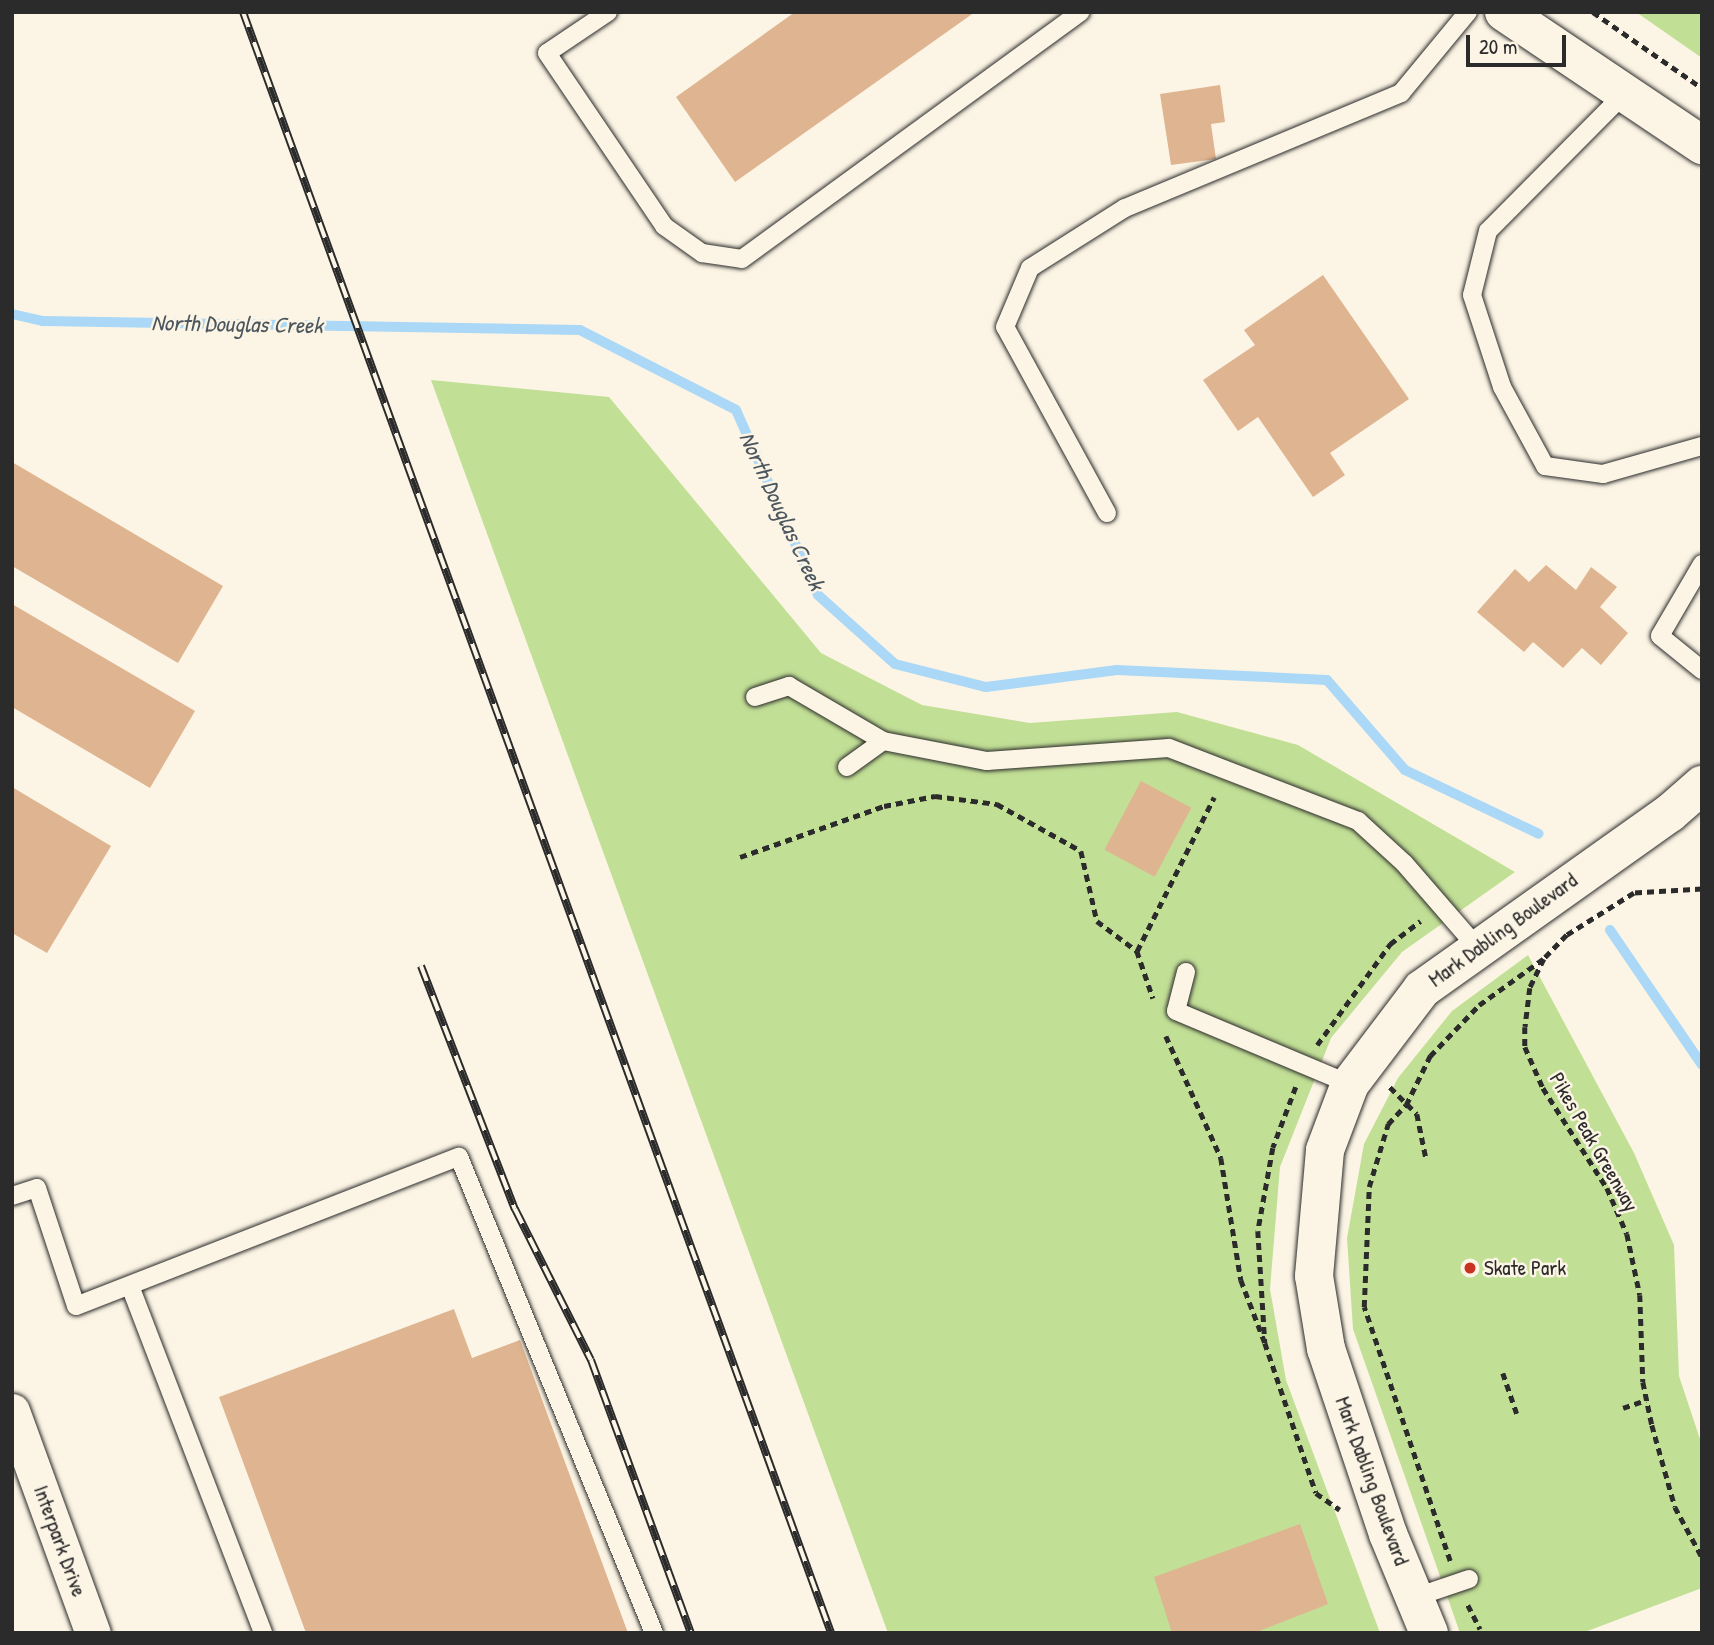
<!DOCTYPE html>
<html>
<head>
<meta charset="utf-8">
<style>
  body { margin:0 }
  #map { position:relative; width:1714px; height:1645px; overflow:hidden; background:#fcf5e5; font-family:"Patrick Hand",sans-serif }
  div>[style] { position:absolute }
  .green>* { inset:0; background:#c2df96 }
  .stream>* { height:10px; margin:-5px; padding:0 5px; transform-origin:5px; border-radius:5px; background:#aad8f6 }
  .building>* { inset:0; background:#dfb490; transform-origin:0 0 }
  .path>* { height:4.5px; margin-top:-2.25px; transform-origin:0; background:repeating-linear-gradient(90deg,#2b2b2b 0 7px,transparent 0 12px) }
  .roads { filter:drop-shadow(0 0 2px #2b2b2b) drop-shadow(0 0 2px #2b2b2b) }
  .service>* { height:18px; margin:-9px; padding:0 9px; transform-origin:9px; border-radius:9px; background:#fcf5e5 }
  .minor>* { height:35px; margin:-17.5px; padding:0 17.5px; transform-origin:17.5px; border-radius:17.5px; background:#fcf5e5 }
  .tertiary>* { height:38px; margin:-19px; padding:0 19px; transform-origin:19px; border-radius:19px; background:#fcf5e5 }
  .rail>* { height:8px; margin-top:-4px; transform-origin:0; background:repeating-linear-gradient(90deg,#fcf5e5 0 16px,#2b2b2b 0 32px); box-sizing:border-box; border-block:2px solid #2b2b2b }
  .dots>* { width:19px; height:19px; translate:-50% -50%; box-sizing:border-box; border:4px solid #fcf5e5; border-radius:50% }
  span { translate:-50% -50%; white-space:nowrap; text-align:center; line-height:1.15; -webkit-text-stroke:5px #fcf5e5; paint-order:stroke }
  .street-label { font-size:21px; color:#2b2b2b }
  .poi-label { font-size:21px; color:#2b2b2b }
  .left { translate:0 -50%; text-align:left }
  .water-label { font-size:23px; color:#4b565e; font-style:italic }
  .frame { position:absolute; inset:0; border:14px solid #2b2b2b; pointer-events:none }
  .scale { position:absolute; left:1466px; top:35px; width:100px; height:32px; box-sizing:border-box; border:4px solid #2b2b2b; border-top:0; padding-left:9px; font-size:21px; line-height:24px; white-space:nowrap; color:#2b2b2b; -webkit-text-stroke:5px #fcf5e5; paint-order:stroke }
</style>
</head>
<body>
<div id="map">
  <div class="green">
    <div style="clip-path:polygon(1636px 12px,1702px 12px,1702px 58px)"></div>
    <div style="clip-path:polygon(431px 380px,609px 397px,821px 653px,922px 705px,1030px 723px,1177px 712px,1298px 745px,1515px 872px,1402px 952px,1331px 1038px,1280px 1167px,1270px 1289px,1286px 1380px,1380px 1633px,888px 1633px)"></div>
    <div style="clip-path:polygon(1528px 955px,1634px 1153px,1674px 1245px,1679px 1376px,1702px 1445px,1702px 1588px,1582px 1633px,1460px 1633px,1353px 1329px,1347px 1238px,1364px 1144px,1398px 1078px,1452px 1011px)"></div>
  </div>
  <div class="stream">
    <div style="left:12px;top:314px;width:32px;rotate:13deg"></div>
    <div style="left:43px;top:321px;width:537px;rotate:0.96deg"></div>
    <div style="left:580px;top:330px;width:175px;rotate:27.1deg"></div>
    <div style="left:736px;top:410px;width:202px;rotate:66.1deg"></div>
    <div style="left:818px;top:595px;width:103px;rotate:41.9deg"></div>
    <div style="left:895px;top:664px;width:94px;rotate:14.2deg"></div>
    <div style="left:986px;top:687px;width:132px;rotate:-7.4deg"></div>
    <div style="left:1117px;top:670px;width:210px;rotate:2.7deg"></div>
    <div style="left:1327px;top:680px;width:119px;rotate:49.1deg"></div>
    <div style="left:1405px;top:770px;width:148px;rotate:25.5deg"></div>
    <div style="left:1610px;top:930px;width:163px;rotate:55.7deg"></div>
  </div>
  <div class="building">
    <div style="clip-path:polygon(795px 12px,975px 12px,735px 182px,676px 97px)"></div>
    <div style="clip-path:polygon(1220px 85px,1225px 122px,1211px 124px,1216px 159px,1171px 165px,1160px 94px)"></div>
    <div style="clip-path:polygon(1323px 275px,1409px 399px,1330px 453px,1345px 475px,1313px 497px,1258px 417px,1238px 431px,1203px 380px,1255px 345px,1244px 330px)"></div>
    <div style="clip-path:polygon(12px 462px,223px 586px,178px 663px,12px 566px)"></div>
    <div style="clip-path:polygon(1546px 565px,1576px 590px,1591px 567px,1617px 587px,1600px 607px,1628px 633px,1601px 665px,1582px 648px,1563px 668px,1533px 642px,1524px 652px,1477px 612px,1515px 569px,1529px 582px)"></div>
    <div style="clip-path:polygon(12px 604px,195px 711px,150px 788px,12px 707px)"></div>
    <div style="left:1141px;top:781px;width:57px;height:78px;rotate:28deg"></div>
    <div style="clip-path:polygon(12px 787px,111px 846px,47px 953px,12px 933px)"></div>
    <div style="clip-path:polygon(454px 1309px,472px 1358px,520px 1340px,628px 1633px,306px 1633px,219px 1397px)"></div>
    <div style="clip-path:polygon(1300px 1524px,1328px 1604px,1254px 1633px,1172px 1633px,1154px 1577px)"></div>
  </div>
  <div class="path">
    <div style="left:1593px;top:12px;width:133px;rotate:34.9deg"></div>
    <div style="left:740px;top:857px;width:153px;rotate:-19.5deg"></div>
    <div style="left:884px;top:806px;width:52px;rotate:-11.1deg"></div>
    <div style="left:935px;top:796px;width:63px;rotate:7.4deg"></div>
    <div style="left:997px;top:804px;width:96px;rotate:29.2deg"></div>
    <div style="left:1081px;top:851px;width:72px;rotate:77.1deg"></div>
    <div style="left:1097px;top:921px;width:50px;rotate:36.9deg"></div>
    <div style="left:1137px;top:951px;width:50px;rotate:71.2deg"></div>
    <div style="left:1702px;top:889px;width:68px;rotate:176.6deg"></div>
    <div style="left:1634px;top:893px;width:79px;rotate:147.9deg"></div>
    <div style="left:1567px;top:935px;width:33px;rotate:134deg"></div>
    <div style="left:1544px;top:959px;width:32px;rotate:116deg"></div>
    <div style="left:1530px;top:988px;width:39px;rotate:97deg"></div>
    <div style="left:1525px;top:1027px;width:20px;rotate:90deg"></div>
    <div style="left:1525px;top:1047px;width:45px;rotate:66.3deg"></div>
    <div style="left:1543px;top:1088px;width:119px;rotate:57.4deg"></div>
    <div style="left:1607px;top:1188px;width:50px;rotate:66.5deg"></div>
    <div style="left:1627px;top:1234px;width:62px;rotate:78deg"></div>
    <div style="left:1640px;top:1295px;width:87px;rotate:88deg"></div>
    <div style="left:1643px;top:1382px;width:44px;rotate:78.2deg"></div>
    <div style="left:1652px;top:1425px;width:85px;rotate:74.3deg"></div>
    <div style="left:1675px;top:1507px;width:57px;rotate:61.6deg"></div>
    <div style="left:1137px;top:951px;width:172px;rotate:-63.4deg"></div>
    <div style="left:1166px;top:1036px;width:134px;rotate:65.7deg"></div>
    <div style="left:1221px;top:1158px;width:124px;rotate:80.7deg"></div>
    <div style="left:1241px;top:1280px;width:67px;rotate:69.1deg"></div>
    <div style="left:1317px;top:1045px;width:125px;rotate:-54.1deg"></div>
    <div style="left:1390px;top:944px;width:38px;rotate:-37deg"></div>
    <div style="left:1296px;top:1087px;width:65px;rotate:110.7deg"></div>
    <div style="left:1273px;top:1148px;width:84px;rotate:100.2deg"></div>
    <div style="left:1258px;top:1231px;width:112px;rotate:86.4deg"></div>
    <div style="left:1265px;top:1343px;width:158px;rotate:71.2deg"></div>
    <div style="left:1316px;top:1493px;width:29px;rotate:35deg"></div>
    <div style="left:1390px;top:1087px;width:38px;rotate:45deg"></div>
    <div style="left:1417px;top:1114px;width:45px;rotate:78.4deg"></div>
    <div style="left:1503px;top:1373px;width:43px;rotate:71.1deg"></div>
    <div style="left:1623px;top:1408px;width:24px;rotate:-19deg"></div>
    <div style="left:1450px;top:1561px;width:268px;rotate:-108.7deg"></div>
    <div style="left:1364px;top:1307px;width:120px;rotate:-87.6deg"></div>
    <div style="left:1369px;top:1187px;width:66px;rotate:-73.2deg"></div>
    <div style="left:1388px;top:1124px;width:26px;rotate:-47deg"></div>
    <div style="left:1406px;top:1105px;width:55px;rotate:-63.9deg"></div>
    <div style="left:1430px;top:1056px;width:71px;rotate:-46.1deg"></div>
    <div style="left:1479px;top:1005px;width:79px;rotate:-35.7deg"></div>
    <div style="left:1468px;top:1605px;width:27px;rotate:63deg"></div>
  </div>
  <div class="roads">
    <div class="service">
      <div style="left:608px;top:12px;width:73px;rotate:146.1deg"></div>
      <div style="left:547px;top:53px;width:209px;rotate:55.9deg"></div>
      <div style="left:664px;top:226px;width:47px;rotate:35.4deg"></div>
      <div style="left:702px;top:253px;width:40px;rotate:8.5deg"></div>
      <div style="left:742px;top:259px;width:419px;rotate:-36.1deg"></div>
      <div style="left:1625px;top:93px;width:194px;rotate:134.8deg"></div>
      <div style="left:1488px;top:231px;width:66px;rotate:104deg"></div>
      <div style="left:1472px;top:295px;width:97px;rotate:71.9deg"></div>
      <div style="left:1502px;top:387px;width:90px;rotate:61.4deg"></div>
      <div style="left:1545px;top:466px;width:59px;rotate:7.9deg"></div>
      <div style="left:1603px;top:474px;width:103px;rotate:-15.8deg"></div>
      <div style="left:1107px;top:513px;width:212px;rotate:-118.7deg"></div>
      <div style="left:1005px;top:327px;width:64px;rotate:-67deg"></div>
      <div style="left:1030px;top:268px;width:112px;rotate:-32.3deg"></div>
      <div style="left:1125px;top:208px;width:299px;rotate:-22.6deg"></div>
      <div style="left:1401px;top:93px;width:105px;rotate:-50.4deg"></div>
      <div style="left:1702px;top:564px;width:83px;rotate:120.3deg"></div>
      <div style="left:1660px;top:636px;width:54px;rotate:39deg"></div>
      <div style="left:755px;top:697px;width:36px;rotate:-18deg"></div>
      <div style="left:789px;top:686px;width:109px;rotate:30.3deg"></div>
      <div style="left:883px;top:741px;width:106px;rotate:10.9deg"></div>
      <div style="left:987px;top:761px;width:182px;rotate:-4.1deg"></div>
      <div style="left:1169px;top:748px;width:203px;rotate:21.1deg"></div>
      <div style="left:1358px;top:821px;width:62px;rotate:42.4deg"></div>
      <div style="left:1404px;top:863px;width:110px;rotate:49.1deg"></div>
      <div style="left:847px;top:767px;width:44px;rotate:-35.8deg"></div>
      <div style="left:1186px;top:972px;width:40px;rotate:104.4deg"></div>
      <div style="left:1176px;top:1011px;width:189px;rotate:22.8deg"></div>
      <div style="left:12px;top:1196px;width:26px;rotate:-18deg"></div>
      <div style="left:37px;top:1188px;width:124px;rotate:71.7deg"></div>
      <div style="left:76px;top:1306px;width:411px;rotate:-21.3deg"></div>
      <div style="left:459px;top:1157px;width:514px;rotate:67.72deg"></div>
      <div style="left:130px;top:1286px;width:372px;rotate:69deg"></div>
      <div style="left:1416px;top:1597px;width:56px;rotate:-18.8deg"></div>
    </div>
    <div class="minor">
      <div style="left:12px;top:1411px;width:236px;rotate:70deg"></div>
    </div>
    <div class="tertiary">
      <div style="left:1504px;top:12px;width:239px;rotate:33.9deg"></div>
      <div style="left:1429px;top:1633px;width:107px;rotate:-112.5deg"></div>
      <div style="left:1388px;top:1534px;width:195px;rotate:-108.5deg"></div>
      <div style="left:1326px;top:1349px;width:74px;rotate:-99.3deg"></div>
      <div style="left:1314px;top:1276px;width:126px;rotate:-85deg"></div>
      <div style="left:1325px;top:1150px;width:71px;rotate:-69.3deg"></div>
      <div style="left:1350px;top:1084px;width:119px;rotate:-52.8deg"></div>
      <div style="left:1422px;top:989px;width:304px;rotate:-35.4deg"></div>
      <div style="left:1670px;top:813px;width:43px;rotate:-41.2deg"></div>
    </div>
  </div>
  <div class="rail">
    <div style="left:243px;top:12px;width:1724px;rotate:70.06deg"></div>
    <div style="left:421px;top:966px;width:261px;rotate:68.9deg"></div>
    <div style="left:515px;top:1209px;width:169px;rotate:63.3deg"></div>
    <div style="left:591px;top:1360px;width:291px;rotate:69.9deg"></div>
  </div>
  <div class="dots">
    <div style="left:1470px;top:1268px;background:#c8321e"></div>
  </div>
  <div class="street-label">
    <span style="left:1503px;top:930px;rotate:-36deg">Mark Dabling Boulevard</span>
    <span style="left:1594px;top:1142px;rotate:60deg">Pikes Peak Greenway</span>
    <span style="left:1372px;top:1481px;rotate:70deg">Mark Dabling Boulevard</span>
    <span style="left:60px;top:1541px;rotate:70deg">Interpark Drive</span>
  </div>
  <div class="poi-label">
    <span class="left" style="left:1484px;top:1268px">Skate Park</span>
  </div>
  <div class="water-label">
    <span style="left:237px;top:324px;rotate:1deg">North Douglas Creek</span>
    <span style="left:782px;top:511px;rotate:65deg">North Douglas Creek</span>
  </div>
  <div class="frame"></div>
  <div class="scale">20 m</div>
</div>
</body>
</html>
